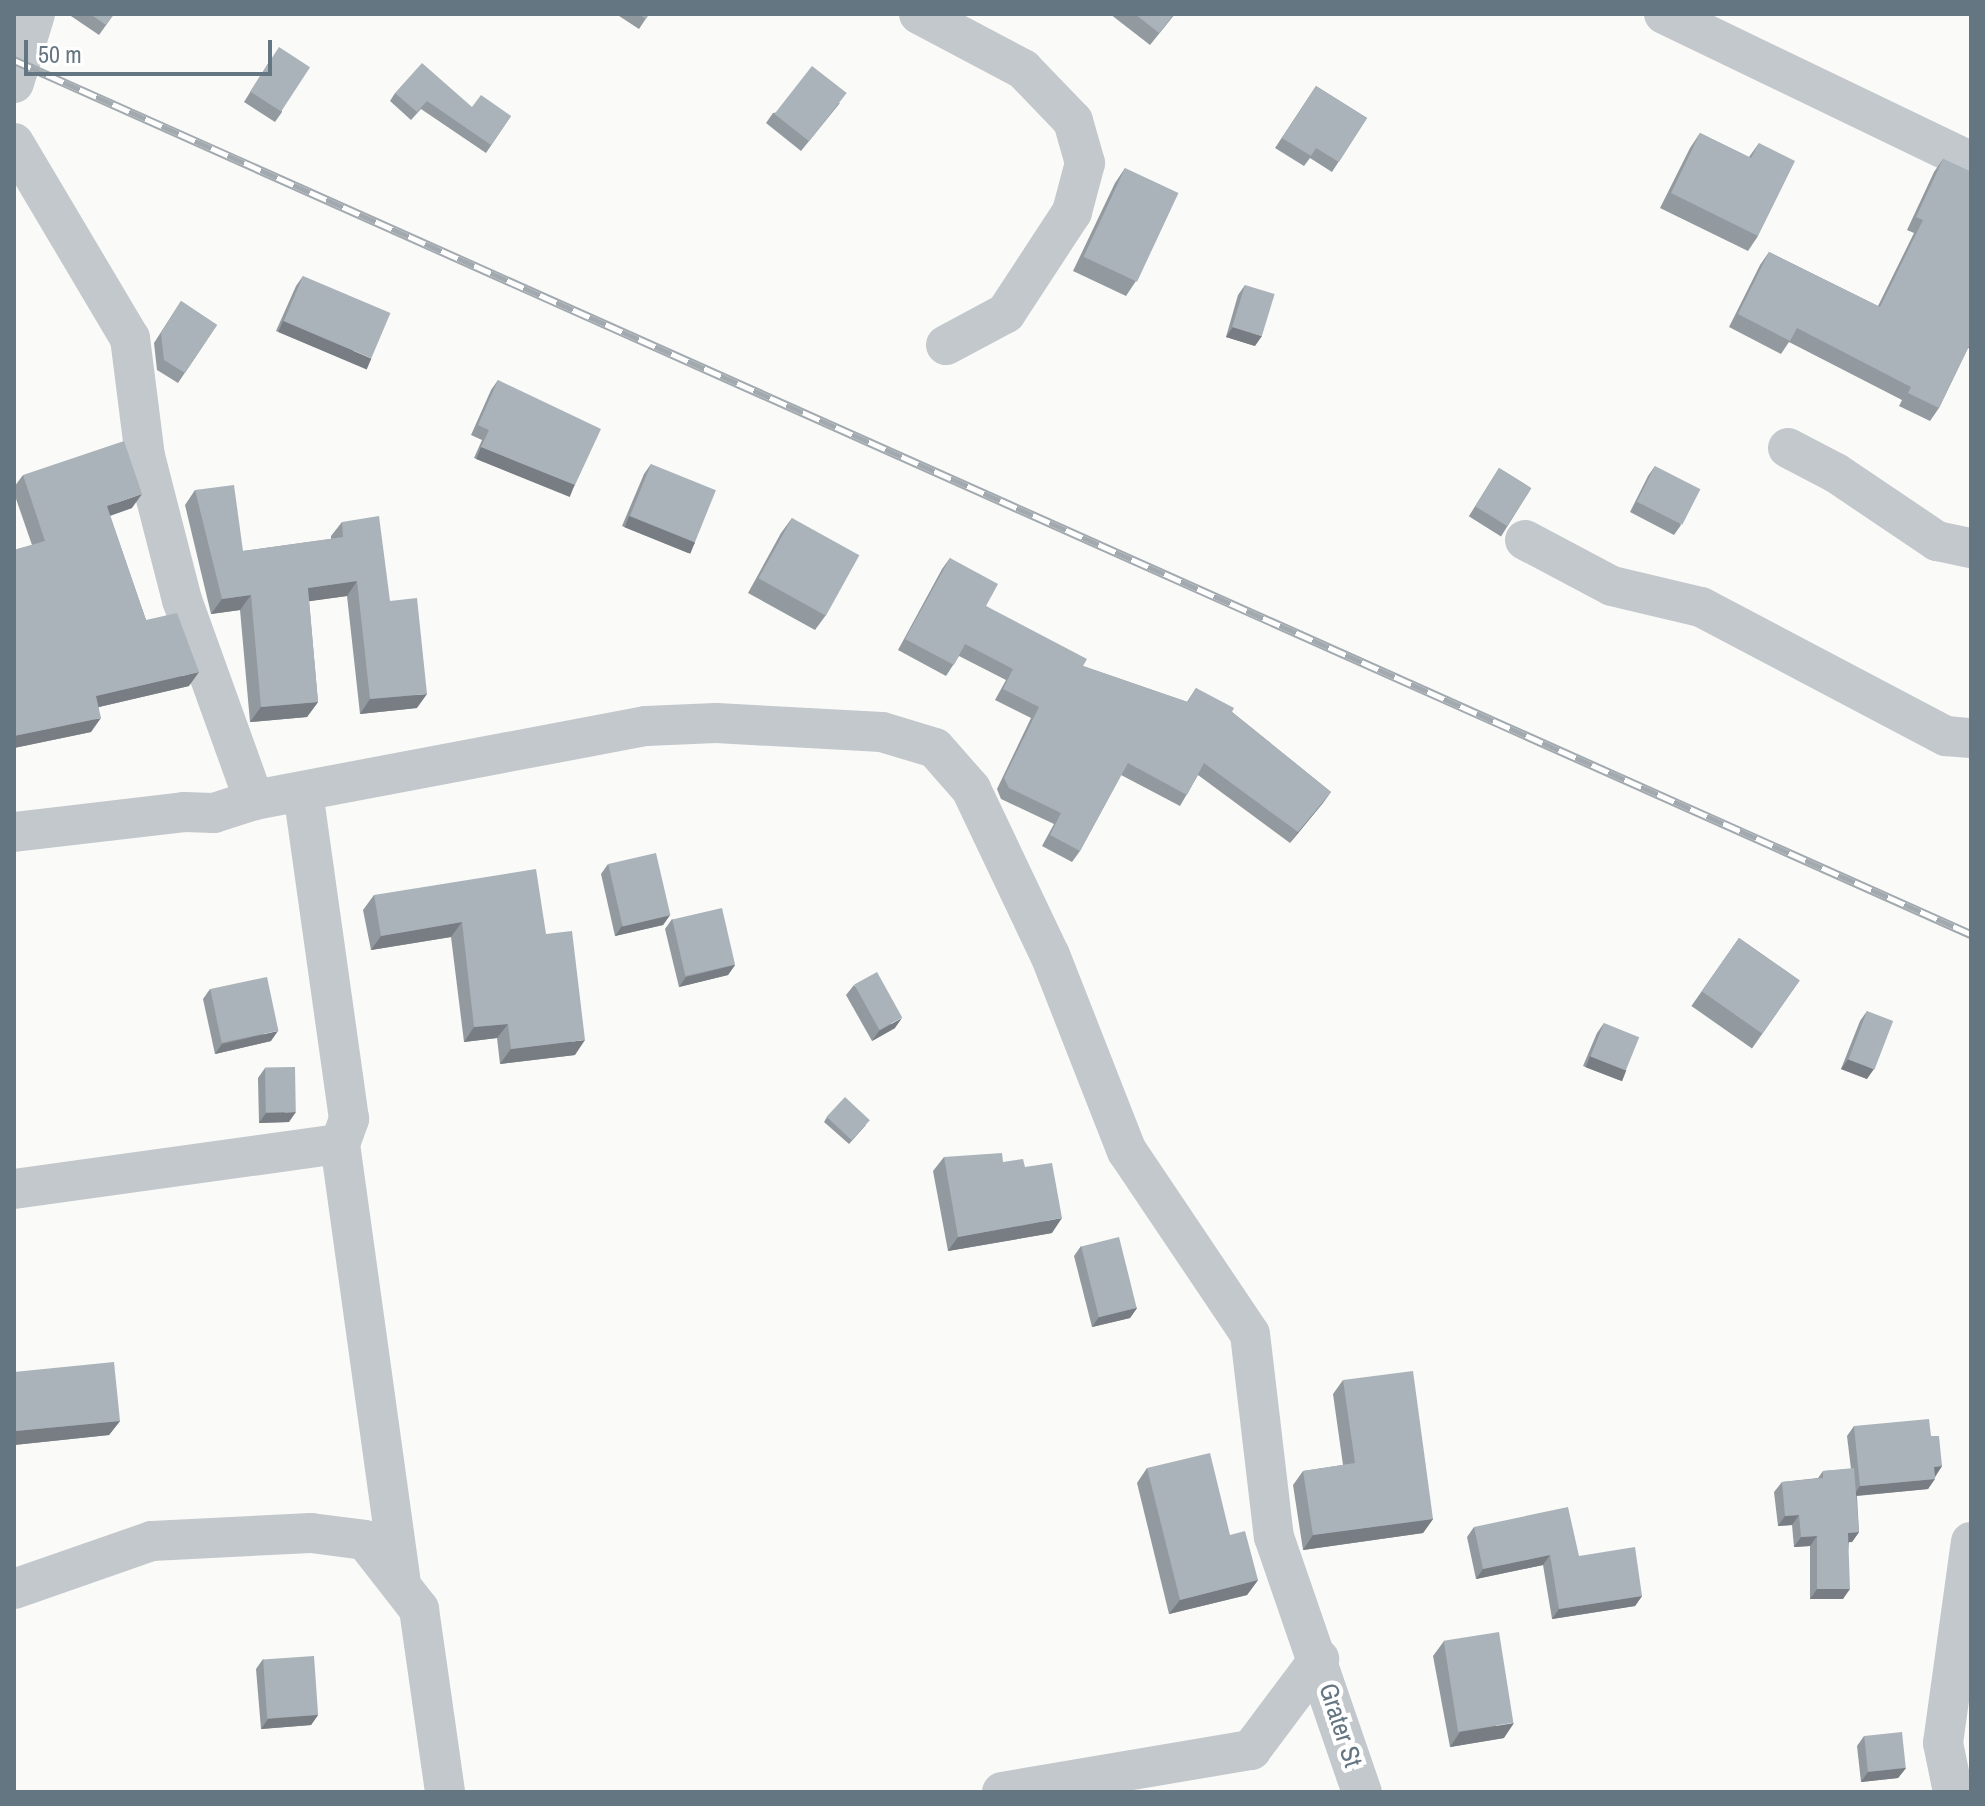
<!DOCTYPE html>
<html>
<head>
<meta charset="utf-8">
<style>
  body { margin:0 }
  #map { position:relative; width:1985px; height:1806px; overflow:hidden; background:#fafaf8; font-family:"Archivo Narrow",sans-serif }
  div>[style] { position:absolute }
  .minor>* { height:40px; margin:-20px; padding:0 20px; transform-origin:20px; border-radius:20px; background:#c3c8cc }
  .rail>* { height:9px; margin-top:-4.5px; transform-origin:0; background:repeating-linear-gradient(90deg,#fff 0 18px,#a2aab0 0 36px); box-sizing:border-box; border-block:2px solid #a2aab0 }
  .wall>* { inset:0; background:#929a9f; transform-origin:0 0 }
  .shaded-wall>* { inset:0; background:#777d82; transform-origin:0 0 }
  .building>* { inset:0; background:#aab3b9; transform-origin:0 0 }
  span { translate:-50% -50%; white-space:nowrap; text-align:center; line-height:1.15; -webkit-text-stroke:8px #fff; paint-order:stroke }
  .street-label { font-size:26px; color:#657683 }
  .frame { position:absolute; inset:0; border:16px solid #657683; pointer-events:none }
  .scale { position:absolute; left:24px; top:40px; width:248px; height:36px; box-sizing:border-box; border:4px solid #657683; border-top:0; padding-left:10px; font-size:24px; line-height:28px; white-space:nowrap; color:#657683; -webkit-text-stroke:6px #fff; paint-order:stroke }
</style>
</head>
<body>
<div id="map">
  <div class="minor">
    <div style="left:919px;top:14px;width:118px;rotate:27.9deg"></div>
    <div style="left:1023px;top:69px;width:72px;rotate:46.1deg"></div>
    <div style="left:1073px;top:121px;width:44px;rotate:74.1deg"></div>
    <div style="left:1085px;top:163px;width:51px;rotate:104.9deg"></div>
    <div style="left:1072px;top:212px;width:121px;rotate:123.2deg"></div>
    <div style="left:1006px;top:313px;width:68px;rotate:151.9deg"></div>
    <div style="left:1664px;top:14px;width:341px;rotate:25.7deg"></div>
    <div style="left:14px;top:83px;width:72px;rotate:-73.1deg"></div>
    <div style="left:14px;top:143px;width:227px;rotate:59.3deg"></div>
    <div style="left:130px;top:338px;width:119px;rotate:82.8deg"></div>
    <div style="left:145px;top:456px;width:149px;rotate:75.6deg"></div>
    <div style="left:182px;top:600px;width:213px;rotate:70.2deg"></div>
    <div style="left:1788px;top:448px;width:54px;rotate:27.5deg"></div>
    <div style="left:1836px;top:473px;width:122px;rotate:34deg"></div>
    <div style="left:1937px;top:541px;width:35px;rotate:12deg"></div>
    <div style="left:1525px;top:540px;width:98px;rotate:27.9deg"></div>
    <div style="left:1612px;top:586px;width:91px;rotate:13.3deg"></div>
    <div style="left:1701px;top:607px;width:277px;rotate:27.8deg"></div>
    <div style="left:1946px;top:736px;width:25px;rotate:5deg"></div>
    <div style="left:14px;top:832px;width:171px;rotate:-6.7deg"></div>
    <div style="left:184px;top:812px;width:30px;rotate:2deg"></div>
    <div style="left:214px;top:813px;width:42px;rotate:-18deg"></div>
    <div style="left:254px;top:800px;width:399px;rotate:-10.7deg"></div>
    <div style="left:646px;top:726px;width:70px;rotate:-2.5deg"></div>
    <div style="left:716px;top:723px;width:166px;rotate:3.1deg"></div>
    <div style="left:882px;top:732px;width:55px;rotate:16.8deg"></div>
    <div style="left:935px;top:748px;width:55px;rotate:48.7deg"></div>
    <div style="left:971px;top:789px;width:184px;rotate:64.6deg"></div>
    <div style="left:1050px;top:955px;width:211px;rotate:68.6deg"></div>
    <div style="left:1127px;top:1151px;width:220px;rotate:56.1deg"></div>
    <div style="left:1250px;top:1334px;width:204px;rotate:83.3deg"></div>
    <div style="left:1274px;top:1537px;width:270px;rotate:71deg"></div>
    <div style="left:340px;top:1144px;width:439px;rotate:82.1deg"></div>
    <div style="left:14px;top:1189px;width:329px;rotate:-7.9deg"></div>
    <div style="left:340px;top:1144px;width:27px;rotate:-70deg"></div>
    <div style="left:349px;top:1119px;width:329px;rotate:-98deg"></div>
    <div style="left:14px;top:1589px;width:146px;rotate:-19.2deg"></div>
    <div style="left:152px;top:1541px;width:159px;rotate:-2.9deg"></div>
    <div style="left:311px;top:1533px;width:54px;rotate:7.4deg"></div>
    <div style="left:365px;top:1540px;width:88px;rotate:52deg"></div>
    <div style="left:419px;top:1609px;width:185px;rotate:81.9deg"></div>
    <div style="left:1002px;top:1792px;width:253px;rotate:-9.6deg"></div>
    <div style="left:1251px;top:1750px;width:114px;rotate:-53.2deg"></div>
    <div style="left:1953px;top:1792px;width:50px;rotate:-101.5deg"></div>
    <div style="left:1943px;top:1743px;width:203px;rotate:-82.1deg"></div>
  </div>
  <div class="rail">
    <div style="left:14px;top:60px;width:2143px;rotate:24.07deg"></div>
  </div>
  <div class="wall">
    <div style="clip-path:polygon(68px 14px,114px 14px,99px 35px)"></div>
    <div style="clip-path:polygon(616px 14px,649px 14px,639px 29px)"></div>
    <div style="clip-path:polygon(1110px 14px,1175px 14px,1150px 45px)"></div>
    <div style="clip-path:polygon(272px 57px,282px 112px,275px 122px,244px 102px)"></div>
    <div style="clip-path:polygon(1316px 86px,1367px 118px,1332px 172px,1310px 158px,1304px 166px,1275px 148px)"></div>
    <div style="clip-path:polygon(395px 93px,472px 107px,511px 116px,486px 153px,421px 109px,411px 120px,390px 101px)"></div>
    <div style="clip-path:polygon(840px 103px,801px 151px,766px 123px,773px 113px)"></div>
    <div style="clip-path:polygon(1700px 133px,1749px 157px,1759px 143px,1758px 236px,1748px 251px,1660px 208px,1690px 148px)"></div>
    <div style="clip-path:polygon(1943px 159px,1971px 172px,1971px 349px,1968px 348px,1939px 408px,1930px 421px,1899px 406px,1902px 400px,1789px 342px,1781px 354px,1729px 327px,1760px 265px,1769px 252px,1878px 306px,1914px 233px,1907px 230px,1934px 172px)"></div>
    <div style="clip-path:polygon(1125px 168px,1136px 281px,1126px 296px,1073px 271px,1115px 183px)"></div>
    <div style="clip-path:polygon(303px 276px,365px 368px,276px 331px,296px 286px)"></div>
    <div style="clip-path:polygon(1245px 285px,1255px 346px,1226px 337px,1238px 295px)"></div>
    <div style="clip-path:polygon(181px 301px,217px 325px,178px 383px,157px 370px,154px 343px)"></div>
    <div style="clip-path:polygon(498px 380px,575px 485px,568px 495px,474px 458px,482px 440px,471px 435px,491px 390px)"></div>
    <div style="clip-path:polygon(651px 464px,695px 543px,688px 553px,622px 526px,644px 474px)"></div>
    <div style="clip-path:polygon(1655px 466px,1681px 525px,1674px 535px,1630px 512px,1648px 476px)"></div>
    <div style="left:1499px;top:468px;width:38px;height:57px;rotate:32deg"></div>
    <div style="clip-path:polygon(23px 475px,132px 508px,110px 516px,146px 620px,189px 686px,99px 707px,91px 732px,14px 748px,14px 550px,32px 545px,14px 493px,14px 487px)"></div>
    <div style="clip-path:polygon(195px 490px,243px 551px,331px 539px,331px 536px,342px 522px,390px 601px,417px 708px,360px 714px,347px 596px,309px 601px,318px 702px,307px 717px,250px 722px,240px 610px,211px 614px,185px 505px)"></div>
    <div style="clip-path:polygon(792px 518px,826px 615px,815px 630px,748px 593px,781px 533px)"></div>
    <div style="clip-path:polygon(950px 558px,986px 606px,1083px 666px,1187px 702px,1196px 688px,1232px 712px,1331px 792px,1290px 843px,1198px 775px,1180px 806px,1121px 775px,1080px 851px,1072px 862px,1042px 846px,1054px 824px,1001px 799px,997px 789px,1031px 718px,995px 700px,1006px 680px,959px 656px,946px 676px,898px 650px,942px 569px)"></div>
    <div style="clip-path:polygon(608px 864px,670px 915px,663px 925px,615px 936px,601px 874px)"></div>
    <div style="clip-path:polygon(374px 895px,546px 934px,575px 1055px,500px 1064px,497px 1038px,464px 1042px,451px 937px,371px 950px,363px 910px)"></div>
    <div style="clip-path:polygon(672px 919px,735px 965px,728px 975px,679px 987px,665px 929px)"></div>
    <div style="left:1739px;top:938px;width:74px;height:83px;rotate:35deg"></div>
    <div style="clip-path:polygon(854px 985px,895px 1028px,872px 1041px,846px 995px)"></div>
    <div style="clip-path:polygon(210px 989px,271px 1041px,215px 1054px,203px 999px)"></div>
    <div style="clip-path:polygon(1867px 1011px,1867px 1079px,1841px 1069px,1860px 1021px)"></div>
    <div style="clip-path:polygon(1604px 1023px,1619px 1080px,1583px 1066px,1597px 1033px)"></div>
    <div style="clip-path:polygon(265px 1068px,289px 1122px,259px 1123px,258px 1078px)"></div>
    <div style="clip-path:polygon(827px 1117px,866px 1125px,849px 1144px,824px 1122px)"></div>
    <div style="clip-path:polygon(944px 1157px,1003px 1162px,1052px 1233px,948px 1251px,933px 1171px)"></div>
    <div style="clip-path:polygon(1081px 1246px,1137px 1308px,1130px 1318px,1092px 1327px,1074px 1256px)"></div>
    <div style="clip-path:polygon(14px 1372px,120px 1421px,109px 1435px,14px 1445px)"></div>
    <div style="clip-path:polygon(1343px 1380px,1433px 1519px,1423px 1533px,1303px 1550px,1293px 1485px,1303px 1471px,1343px 1465px,1333px 1394px)"></div>
    <div style="clip-path:polygon(1854px 1426px,1931px 1436px,1942px 1466px,1928px 1489px,1857px 1496px,1859px 1532px,1852px 1542px,1849px 1542px,1843px 1599px,1810px 1599px,1810px 1546px,1794px 1547px,1792px 1525px,1778px 1526px,1774px 1492px,1782px 1482px,1818px 1478px,1823px 1471px,1851px 1469px,1847px 1436px)"></div>
    <div style="clip-path:polygon(1147px 1468px,1230px 1535px,1258px 1580px,1247px 1595px,1169px 1614px,1137px 1483px)"></div>
    <div style="clip-path:polygon(1474px 1527px,1579px 1556px,1642px 1596px,1635px 1606px,1552px 1619px,1543px 1565px,1476px 1579px,1467px 1537px)"></div>
    <div style="clip-path:polygon(1444px 1641px,1504px 1738px,1450px 1747px,1433px 1656px)"></div>
    <div style="clip-path:polygon(263px 1659px,318px 1715px,311px 1725px,261px 1729px,256px 1669px)"></div>
    <div style="clip-path:polygon(1864px 1736px,1906px 1768px,1898px 1778px,1861px 1782px,1857px 1746px)"></div>
  </div>
  <div class="shaded-wall">
    <div style="left:283px;top:321px;width:96px;height:12px;rotate:23deg"></div>
    <div style="clip-path:polygon(1233px 327px,1262px 336px,1255px 346px,1226px 337px)"></div>
    <div style="left:481px;top:447px;width:101px;height:13px;rotate:22deg"></div>
    <div style="clip-path:polygon(142px 494px,132px 508px,97px 520px,107px 506px)"></div>
    <div style="left:629px;top:516px;width:71px;height:12px;rotate:22deg"></div>
    <div style="clip-path:polygon(357px 581px,347px 596px,297px 603px,308px 588px)"></div>
    <div style="clip-path:polygon(251px 595px,240px 610px,211px 614px,222px 599px)"></div>
    <div style="clip-path:polygon(199px 672px,189px 686px,86px 710px,96px 696px)"></div>
    <div style="clip-path:polygon(427px 694px,417px 708px,360px 714px,370px 699px)"></div>
    <div style="clip-path:polygon(318px 702px,307px 717px,250px 722px,261px 707px)"></div>
    <div style="clip-path:polygon(101px 718px,91px 732px,14px 748px,14px 736px)"></div>
    <div style="clip-path:polygon(1331px 792px,1323px 803px,1290px 843px,1298px 832px)"></div>
    <div style="clip-path:polygon(670px 915px,663px 925px,615px 936px,622px 926px)"></div>
    <div style="clip-path:polygon(462px 922px,451px 937px,371px 950px,381px 936px)"></div>
    <div style="clip-path:polygon(735px 965px,728px 975px,679px 987px,686px 977px)"></div>
    <div style="clip-path:polygon(902px 1018px,895px 1028px,872px 1041px,879px 1031px)"></div>
    <div style="clip-path:polygon(508px 1024px,497px 1038px,464px 1042px,474px 1027px)"></div>
    <div style="clip-path:polygon(278px 1031px,271px 1041px,215px 1054px,222px 1044px)"></div>
    <div style="clip-path:polygon(585px 1040px,575px 1055px,500px 1064px,511px 1049px)"></div>
    <div style="left:1590px;top:1056px;width:39px;height:12px;rotate:21deg"></div>
    <div style="clip-path:polygon(1848px 1059px,1874px 1069px,1867px 1079px,1841px 1069px)"></div>
    <div style="clip-path:polygon(296px 1112px,289px 1122px,259px 1123px,266px 1113px)"></div>
    <div style="clip-path:polygon(1062px 1218px,1052px 1233px,948px 1251px,958px 1237px)"></div>
    <div style="clip-path:polygon(1137px 1308px,1130px 1318px,1092px 1327px,1099px 1317px)"></div>
    <div style="clip-path:polygon(120px 1421px,109px 1435px,14px 1445px,14px 1434px,16px 1431px)"></div>
    <div style="clip-path:polygon(1942px 1466px,1935px 1476px,1934px 1467px)"></div>
    <div style="clip-path:polygon(1935px 1479px,1928px 1489px,1853px 1496px,1860px 1486px)"></div>
    <div style="clip-path:polygon(1799px 1515px,1792px 1525px,1778px 1526px,1785px 1516px)"></div>
    <div style="clip-path:polygon(1433px 1519px,1423px 1533px,1303px 1550px,1313px 1535px)"></div>
    <div style="clip-path:polygon(1859px 1532px,1852px 1542px,1841px 1543px,1848px 1533px)"></div>
    <div style="clip-path:polygon(1817px 1536px,1810px 1546px,1794px 1547px,1801px 1537px)"></div>
    <div style="clip-path:polygon(1550px 1555px,1543px 1565px,1476px 1579px,1483px 1569px)"></div>
    <div style="clip-path:polygon(1258px 1580px,1247px 1595px,1169px 1614px,1180px 1600px)"></div>
    <div style="clip-path:polygon(1817px 1589px,1850px 1589px,1843px 1599px,1810px 1599px)"></div>
    <div style="clip-path:polygon(1642px 1596px,1635px 1606px,1552px 1619px,1559px 1609px)"></div>
    <div style="clip-path:polygon(318px 1715px,311px 1725px,261px 1729px,268px 1719px)"></div>
    <div style="clip-path:polygon(1514px 1723px,1504px 1738px,1450px 1747px,1460px 1732px)"></div>
    <div style="clip-path:polygon(1906px 1768px,1898px 1778px,1861px 1782px,1868px 1772px)"></div>
  </div>
  <div class="building">
    <div style="clip-path:polygon(90px 14px,114px 14px,106px 25px)"></div>
    <div style="clip-path:polygon(638px 14px,649px 14px,646px 19px)"></div>
    <div style="clip-path:polygon(1135px 14px,1174px 14px,1159px 33px)"></div>
    <div style="left:279px;top:47px;width:37px;height:53px;rotate:33deg"></div>
    <div style="clip-path:polygon(422px 63px,472px 107px,481px 95px,511px 116px,491px 145px,427px 101px,417px 112px,395px 93px)"></div>
    <div style="left:812px;top:66px;width:44px;height:61px;rotate:38deg"></div>
    <div style="clip-path:polygon(1316px 86px,1367px 118px,1339px 162px,1316px 148px,1311px 156px,1282px 138px)"></div>
    <div style="clip-path:polygon(1700px 133px,1751px 158px,1759px 143px,1795px 161px,1758px 236px,1671px 193px)"></div>
    <div style="clip-path:polygon(1943px 159px,1971px 172px,1971px 342px,1939px 408px,1908px 393px,1911px 387px,1797px 328px,1790px 341px,1738px 314px,1769px 252px,1880px 307px,1923px 220px,1916px 217px)"></div>
    <div style="left:1125px;top:168px;width:59px;height:98px;rotate:25deg"></div>
    <div style="left:303px;top:276px;width:95px;height:49px;rotate:23deg"></div>
    <div style="left:1245px;top:285px;width:31px;height:44px;rotate:17deg"></div>
    <div style="clip-path:polygon(181px 301px,217px 325px,185px 373px,164px 360px,161px 333px)"></div>
    <div style="clip-path:polygon(498px 380px,601px 429px,575px 485px,481px 447px,489px 430px,478px 425px)"></div>
    <div style="clip-path:polygon(124px 441px,142px 494px,107px 506px,146px 620px,177px 613px,199px 672px,96px 696px,101px 718px,14px 736px,14px 550px,45px 541px,23px 475px)"></div>
    <div style="left:651px;top:464px;width:70px;height:56px;rotate:22deg"></div>
    <div style="left:1655px;top:466px;width:51px;height:40px;rotate:27deg"></div>
    <div style="left:1499px;top:468px;width:38px;height:45px;rotate:32deg"></div>
    <div style="clip-path:polygon(234px 485px,243px 551px,343px 537px,342px 522px,379px 516px,390px 601px,417px 598px,427px 694px,370px 699px,357px 581px,308px 588px,318px 702px,261px 707px,251px 595px,222px 599px,195px 490px)"></div>
    <div style="left:792px;top:518px;width:77px;height:69px;rotate:29deg"></div>
    <div style="clip-path:polygon(950px 558px,998px 584px,986px 606px,1087px 659px,1083px 666px,1188px 702px,1196px 688px,1234px 708px,1232px 712px,1331px 792px,1298px 832px,1204px 763px,1187px 795px,1128px 763px,1080px 851px,1050px 835px,1061px 813px,1009px 788px,1004px 778px,1039px 707px,1003px 689px,1013px 669px,965px 644px,954px 665px,905px 639px)"></div>
    <div style="left:656px;top:853px;width:64px;height:49px;rotate:77deg"></div>
    <div style="clip-path:polygon(536px 869px,546px 934px,572px 931px,585px 1040px,511px 1049px,508px 1024px,474px 1027px,462px 922px,381px 936px,374px 895px)"></div>
    <div style="left:722px;top:908px;width:58px;height:51px;rotate:77deg"></div>
    <div style="left:1739px;top:938px;width:74px;height:65px;rotate:35deg"></div>
    <div style="left:877px;top:972px;width:52px;height:26px;rotate:61deg"></div>
    <div style="left:267px;top:977px;width:55px;height:58px;rotate:78deg"></div>
    <div style="left:1867px;top:1011px;width:28px;height:52px;rotate:21deg"></div>
    <div style="left:1604px;top:1023px;width:38px;height:36px;rotate:22deg"></div>
    <div style="left:295px;top:1067px;width:45px;height:30px;rotate:89deg"></div>
    <div style="left:845px;top:1097px;width:34px;height:27px;rotate:43deg"></div>
    <div style="clip-path:polygon(1002px 1153px,1003px 1162px,1023px 1159px,1025px 1167px,1052px 1163px,1062px 1218px,958px 1237px,944px 1157px)"></div>
    <div style="left:1119px;top:1237px;width:73px;height:39px;rotate:76deg"></div>
    <div style="clip-path:polygon(114px 1362px,120px 1421px,16px 1431px,14px 1405px,14px 1372px)"></div>
    <div style="clip-path:polygon(1413px 1371px,1433px 1519px,1313px 1535px,1303px 1471px,1355px 1463px,1343px 1380px)"></div>
    <div style="clip-path:polygon(1929px 1419px,1931px 1436px,1939px 1436px,1942px 1466px,1934px 1467px,1935px 1479px,1860px 1486px,1854px 1426px)"></div>
    <div style="clip-path:polygon(1210px 1453px,1230px 1535px,1245px 1531px,1258px 1580px,1180px 1600px,1147px 1468px)"></div>
    <div style="clip-path:polygon(1854px 1468px,1859px 1532px,1848px 1533px,1850px 1589px,1817px 1589px,1817px 1536px,1801px 1537px,1799px 1515px,1785px 1516px,1782px 1482px,1823px 1478px,1823px 1471px)"></div>
    <div style="clip-path:polygon(1568px 1507px,1579px 1556px,1635px 1547px,1642px 1596px,1559px 1609px,1550px 1555px,1483px 1569px,1474px 1527px)"></div>
    <div style="left:1499px;top:1632px;width:92px;height:56px;rotate:81deg"></div>
    <div style="left:314px;top:1656px;width:59px;height:51px;rotate:86deg"></div>
    <div style="left:1902px;top:1732px;width:36px;height:38px;rotate:84deg"></div>
  </div>
  <div class="street-label">
    <span style="left:1341px;top:1725px;rotate:72deg">Grater St</span>
  </div>
  <div class="frame"></div>
  <div class="scale">50 m</div>
</div>
</body>
</html>
